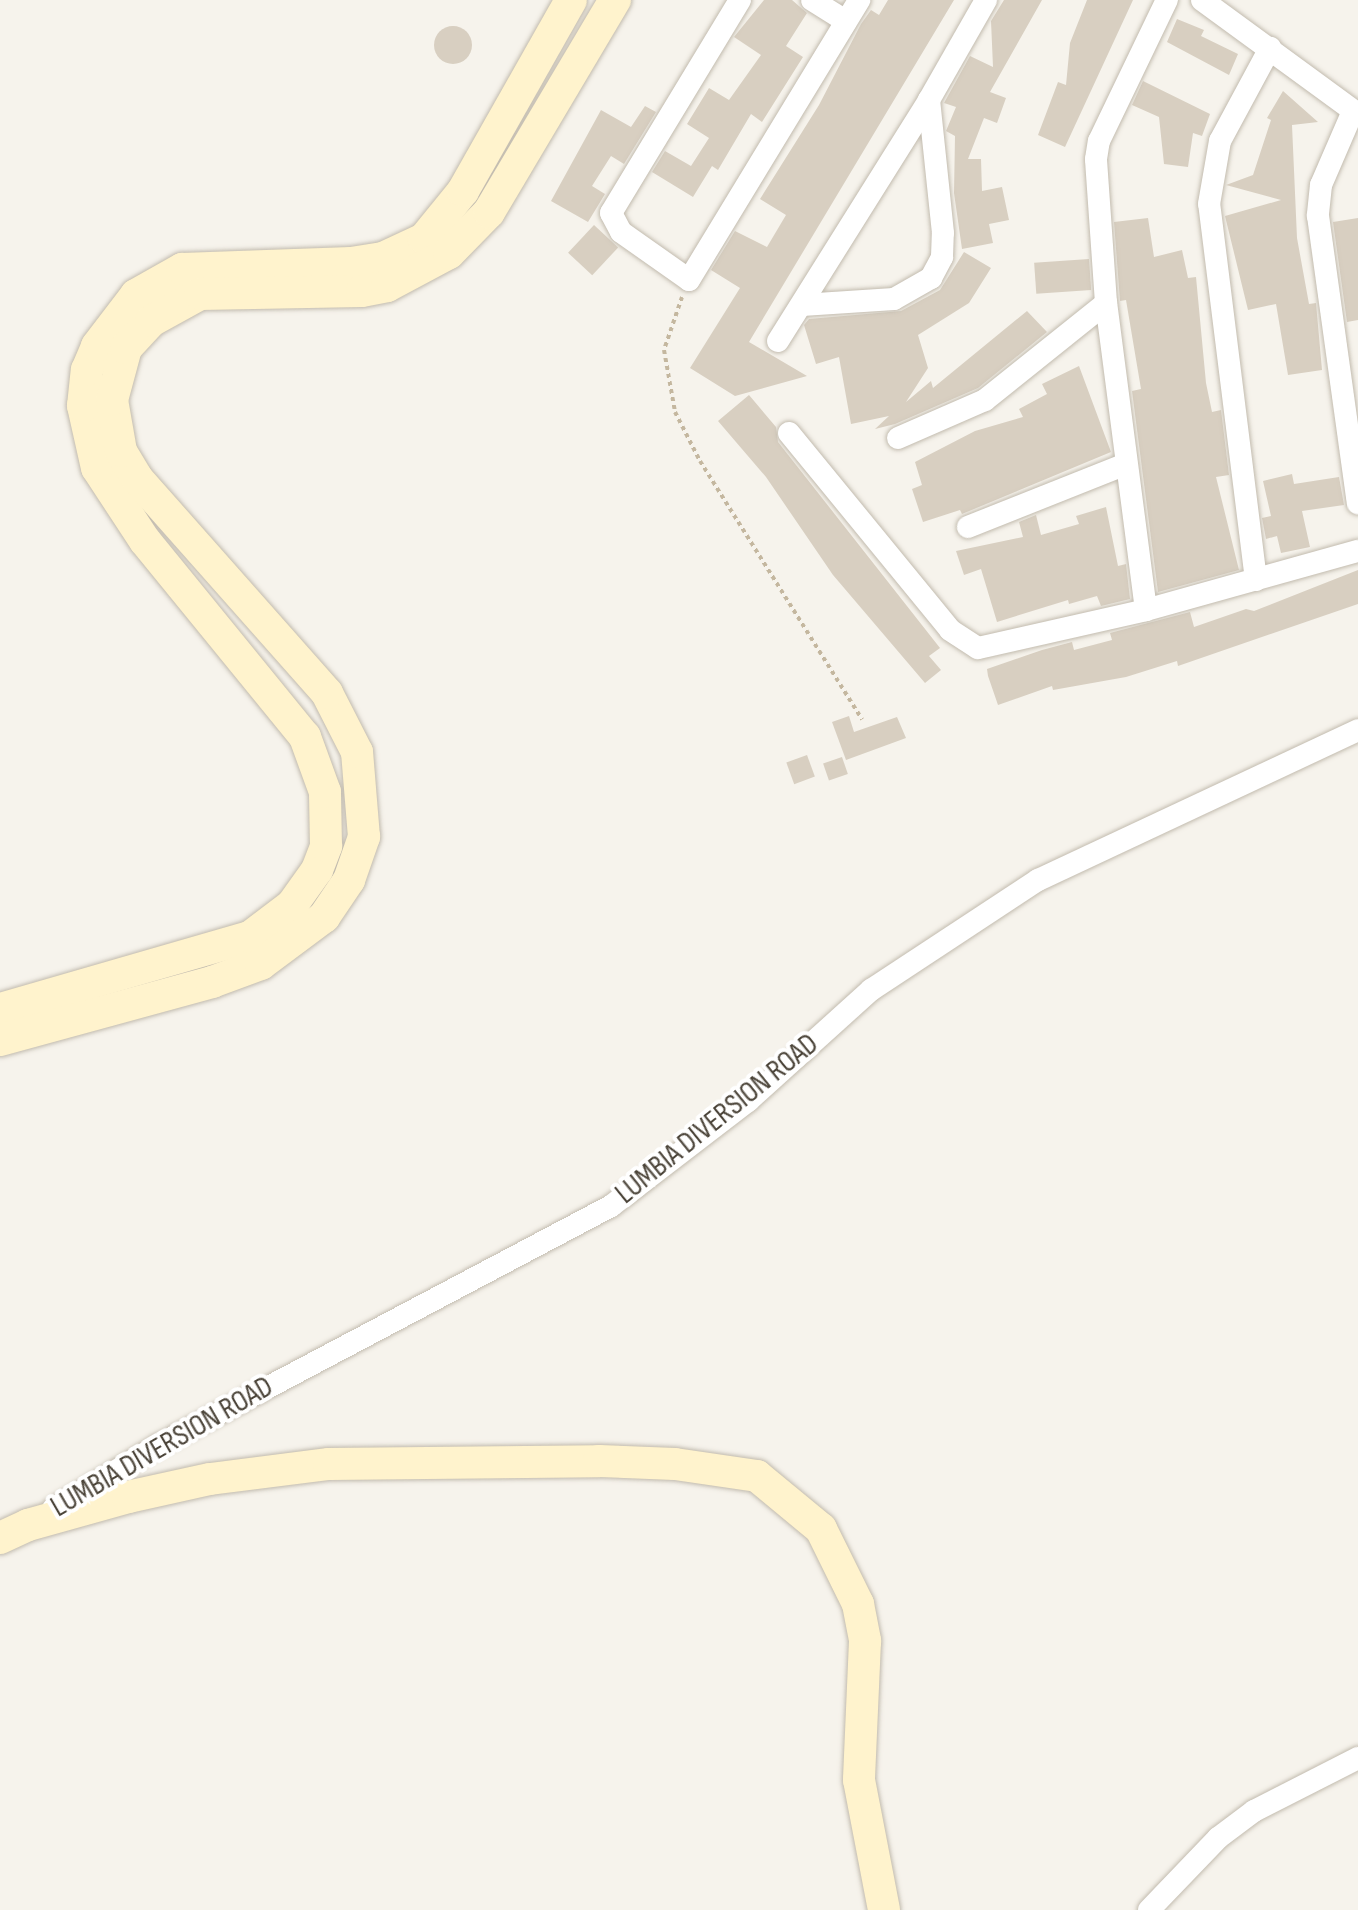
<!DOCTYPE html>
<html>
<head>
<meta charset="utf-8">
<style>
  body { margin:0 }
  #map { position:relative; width:1358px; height:1910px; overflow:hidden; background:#f6f3ec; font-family:"Sofia Sans Condensed",sans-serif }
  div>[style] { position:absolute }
  .building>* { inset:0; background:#d8cfc1; transform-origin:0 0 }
  .round { border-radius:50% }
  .path>* { height:4px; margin-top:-2px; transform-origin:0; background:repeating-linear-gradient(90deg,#c4b79f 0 4px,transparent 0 8px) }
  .roads { filter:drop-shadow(0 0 2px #c2bbae) drop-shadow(0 0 2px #c2bbae) }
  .street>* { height:22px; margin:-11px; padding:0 11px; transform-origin:11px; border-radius:11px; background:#fff }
  .secondary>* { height:32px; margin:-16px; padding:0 16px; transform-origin:16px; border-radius:16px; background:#fff3cd }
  span { translate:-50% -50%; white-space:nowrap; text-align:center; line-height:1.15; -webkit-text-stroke:8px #fff; paint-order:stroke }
  .street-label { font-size:30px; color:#4b4439 }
</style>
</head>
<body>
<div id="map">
  <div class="building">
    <div style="clip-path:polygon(764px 0,792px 0,807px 13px,786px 46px,803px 57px,762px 122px,751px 114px,718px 170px,712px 166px,693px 197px,652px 172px,665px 151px,691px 166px,709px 138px,687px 124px,709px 88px,729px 100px,761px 55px,734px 37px)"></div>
    <div style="clip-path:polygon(888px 0,954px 0,749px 342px,807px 376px,735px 396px,690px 368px,740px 288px,711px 270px,735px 231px,767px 247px,786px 215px,760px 199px,819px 105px,861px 24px,871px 10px,879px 15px)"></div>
    <div style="clip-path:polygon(1004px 0,1042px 0,990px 92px,1006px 98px,997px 123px,984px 118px,968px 159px,981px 159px,982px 191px,1002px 187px,1009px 220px,989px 224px,993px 243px,962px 249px,954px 193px,955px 136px,946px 131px,956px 107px,944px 103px,970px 56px,993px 67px,991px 21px)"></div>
    <div style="clip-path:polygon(1087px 0,1133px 0,1065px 147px,1038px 135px,1058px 82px,1066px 85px,1070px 43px)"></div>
    <div style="clip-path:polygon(1177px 19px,1204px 30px,1201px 36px,1238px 54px,1229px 75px,1167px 42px)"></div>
    <div class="round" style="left:434px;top:26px;width:38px;height:38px"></div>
    <div style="clip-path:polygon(1143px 81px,1210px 114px,1202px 136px,1193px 133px,1188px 167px,1164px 164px,1159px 117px,1132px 105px)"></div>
    <div style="clip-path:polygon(1283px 91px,1318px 122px,1292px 125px,1297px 238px,1309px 304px,1316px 303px,1322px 370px,1288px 375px,1276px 304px,1248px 310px,1225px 216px,1281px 200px,1226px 185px,1253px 175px,1271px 120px,1267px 118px)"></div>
    <div style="clip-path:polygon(645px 106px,656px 112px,624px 164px,611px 156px,592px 186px,605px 194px,588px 222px,551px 201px,601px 110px,631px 127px)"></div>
    <div style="clip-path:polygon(1148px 218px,1154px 257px,1182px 250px,1188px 278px,1196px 277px,1206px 383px,1212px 412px,1221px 410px,1229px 475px,1216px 477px,1239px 570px,1158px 592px,1132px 391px,1141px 389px,1126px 300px,1120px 301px,1114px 222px)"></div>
    <div style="clip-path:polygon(1358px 218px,1358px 320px,1347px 322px,1333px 222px)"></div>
    <div style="left:594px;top:225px;width:33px;height:38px;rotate:43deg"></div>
    <div style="clip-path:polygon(964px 252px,991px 268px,969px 303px,918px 335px,928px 368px,906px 402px,931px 381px,933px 388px,1027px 311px,1047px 332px,978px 388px,895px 424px,875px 429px,889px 416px,851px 424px,839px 357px,816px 364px,804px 325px,809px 319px,901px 311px,940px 290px)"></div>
    <div style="left:1089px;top:259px;width:31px;height:55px;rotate:86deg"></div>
    <div style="clip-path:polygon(1079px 366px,1111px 452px,962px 514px,960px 510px,923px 522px,912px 489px,922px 485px,915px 462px,975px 431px,1023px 417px,1019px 409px,1047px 394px,1042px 384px)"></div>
    <div style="clip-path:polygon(749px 395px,776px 427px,778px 442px,940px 648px,929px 656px,941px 670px,925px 683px,833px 575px,766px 477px,718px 421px)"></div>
    <div style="clip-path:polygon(1292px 474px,1294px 484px,1339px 477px,1344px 505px,1302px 511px,1310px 547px,1281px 553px,1277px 536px,1266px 539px,1262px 518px,1271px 516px,1263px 481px)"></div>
    <div style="clip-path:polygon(1106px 507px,1118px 566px,1126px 564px,1130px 599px,1101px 606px,1097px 596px,1069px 604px,1068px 600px,997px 622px,981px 569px,964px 575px,956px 551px,1023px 537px,1019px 522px,1036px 515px,1041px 535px,1079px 524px,1076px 516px)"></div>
    <div style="clip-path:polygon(1358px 570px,1358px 604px,1178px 666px,1177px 661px,1126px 677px,1053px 690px,1052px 686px,998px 705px,988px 676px,987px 669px,1042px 650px,1072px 642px,1074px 650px,1112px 640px,1110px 633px,1190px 612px,1194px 627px,1246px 609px,1254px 611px)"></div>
    <div style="clip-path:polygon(849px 716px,854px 732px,897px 717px,906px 738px,846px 760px,832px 722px)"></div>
    <div style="left:807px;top:755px;width:23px;height:22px;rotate:70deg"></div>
    <div style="left:842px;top:757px;width:18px;height:20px;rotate:71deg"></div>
  </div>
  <div class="path">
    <div style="left:682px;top:297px;width:56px;rotate:108.8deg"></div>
    <div style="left:664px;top:350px;width:63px;rotate:79.9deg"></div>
    <div style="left:675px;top:412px;width:55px;rotate:63deg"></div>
    <div style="left:700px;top:461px;width:305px;rotate:57.9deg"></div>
  </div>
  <div class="roads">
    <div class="street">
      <div style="left:740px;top:0;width:249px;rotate:121.2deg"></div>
      <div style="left:611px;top:213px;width:21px;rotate:62deg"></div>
      <div style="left:621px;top:232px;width:83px;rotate:35.2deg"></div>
      <div style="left:689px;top:280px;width:328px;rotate:-58.7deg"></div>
      <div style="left:812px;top:0;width:40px;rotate:32deg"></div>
      <div style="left:1202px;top:0;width:193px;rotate:36.2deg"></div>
      <div style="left:1353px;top:111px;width:81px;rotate:113.4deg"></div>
      <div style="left:1321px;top:185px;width:31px;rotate:96deg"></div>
      <div style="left:1318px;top:216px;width:290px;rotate:82.1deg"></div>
      <div style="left:802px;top:305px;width:92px;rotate:-3.7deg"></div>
      <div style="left:894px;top:299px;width:43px;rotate:-29.6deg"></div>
      <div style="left:931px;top:278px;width:24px;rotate:-62deg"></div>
      <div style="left:942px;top:257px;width:24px;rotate:-88deg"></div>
      <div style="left:943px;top:233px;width:134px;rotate:-96deg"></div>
      <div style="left:778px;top:341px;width:284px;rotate:-57.9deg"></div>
      <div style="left:929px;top:100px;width:115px;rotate:-60.3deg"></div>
      <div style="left:789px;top:433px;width:254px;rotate:50.7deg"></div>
      <div style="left:950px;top:630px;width:33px;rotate:33deg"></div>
      <div style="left:978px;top:648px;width:172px;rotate:-12.7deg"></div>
      <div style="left:1146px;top:610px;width:220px;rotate:-15.6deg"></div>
      <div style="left:898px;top:438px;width:95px;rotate:-23.6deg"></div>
      <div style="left:985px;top:400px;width:155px;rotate:-38.7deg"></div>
      <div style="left:968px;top:527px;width:168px;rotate:-21.7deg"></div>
      <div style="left:1256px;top:580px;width:379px;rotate:-97.1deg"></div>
      <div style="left:1209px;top:204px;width:64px;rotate:-80.1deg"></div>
      <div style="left:1220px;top:141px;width:106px;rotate:-61.7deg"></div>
      <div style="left:1146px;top:610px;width:310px;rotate:-97.4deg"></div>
      <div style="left:1106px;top:303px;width:144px;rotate:-94deg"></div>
      <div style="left:1096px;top:159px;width:18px;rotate:-81deg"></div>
      <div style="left:1099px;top:141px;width:157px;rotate:-64.3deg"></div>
      <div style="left:53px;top:1509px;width:122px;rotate:-31.2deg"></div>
      <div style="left:157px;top:1446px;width:514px;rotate:-27.86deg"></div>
      <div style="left:611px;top:1206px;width:173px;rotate:-37.5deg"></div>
      <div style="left:748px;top:1101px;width:166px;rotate:-42.1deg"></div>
      <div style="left:871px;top:990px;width:200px;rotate:-33.4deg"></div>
      <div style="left:1038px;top:880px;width:353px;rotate:-25.1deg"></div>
      <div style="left:1149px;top:1910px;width:100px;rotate:-46.2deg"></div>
      <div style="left:1218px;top:1838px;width:45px;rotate:-36.9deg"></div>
      <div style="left:1254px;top:1811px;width:117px;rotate:-27deg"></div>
    </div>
    <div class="secondary">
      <div style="left:0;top:1009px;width:260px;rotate:-16.1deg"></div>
      <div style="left:250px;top:937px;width:53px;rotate:-37.3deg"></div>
      <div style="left:292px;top:905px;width:43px;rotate:-54.5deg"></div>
      <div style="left:317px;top:870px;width:26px;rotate:-69deg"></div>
      <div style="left:326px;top:846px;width:54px;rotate:-91.1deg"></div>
      <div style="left:325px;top:792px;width:59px;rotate:-110deg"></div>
      <div style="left:305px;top:737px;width:253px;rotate:-129.2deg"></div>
      <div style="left:145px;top:541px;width:87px;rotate:-123.3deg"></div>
      <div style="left:97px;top:468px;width:64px;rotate:-102.7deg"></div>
      <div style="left:83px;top:406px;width:36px;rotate:-84deg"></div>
      <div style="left:87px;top:370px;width:26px;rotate:-67deg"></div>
      <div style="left:97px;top:346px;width:64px;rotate:-52.6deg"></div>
      <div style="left:136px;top:295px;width:53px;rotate:-29.5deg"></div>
      <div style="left:182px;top:269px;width:169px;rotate:-2deg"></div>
      <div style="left:351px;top:263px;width:32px;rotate:-9deg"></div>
      <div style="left:383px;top:258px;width:45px;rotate:-24.9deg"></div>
      <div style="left:424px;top:239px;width:62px;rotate:-50.9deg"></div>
      <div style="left:463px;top:191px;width:219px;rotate:-60.5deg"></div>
      <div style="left:0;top:1040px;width:220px;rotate:-15.3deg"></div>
      <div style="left:212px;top:982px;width:52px;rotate:-20.2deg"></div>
      <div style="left:261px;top:964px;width:79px;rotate:-36.7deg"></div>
      <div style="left:324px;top:917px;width:45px;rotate:-56deg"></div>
      <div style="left:349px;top:880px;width:46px;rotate:-70.8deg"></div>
      <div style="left:364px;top:837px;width:85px;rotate:-94.7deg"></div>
      <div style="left:357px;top:752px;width:66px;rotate:-117deg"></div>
      <div style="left:327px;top:693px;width:287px;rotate:-131.5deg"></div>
      <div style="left:137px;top:478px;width:31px;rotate:-121deg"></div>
      <div style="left:121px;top:451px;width:52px;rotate:-100deg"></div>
      <div style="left:112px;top:400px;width:54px;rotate:-74.9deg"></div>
      <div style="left:126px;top:348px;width:37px;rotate:-47deg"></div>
      <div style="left:151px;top:321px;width:56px;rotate:-28.9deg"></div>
      <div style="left:200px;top:294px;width:162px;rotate:-1.1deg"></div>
      <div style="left:362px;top:291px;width:25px;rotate:-11deg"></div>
      <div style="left:387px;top:286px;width:70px;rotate:-28deg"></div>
      <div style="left:449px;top:253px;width:57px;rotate:-45.7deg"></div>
      <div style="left:489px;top:212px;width:247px;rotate:-59.3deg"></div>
      <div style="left:0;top:1538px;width:31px;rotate:-25deg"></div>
      <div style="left:28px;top:1525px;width:104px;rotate:-15.6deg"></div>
      <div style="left:128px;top:1497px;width:84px;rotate:-12.4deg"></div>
      <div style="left:210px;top:1479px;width:120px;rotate:-7.2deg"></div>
      <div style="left:329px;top:1464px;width:270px;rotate:-0.6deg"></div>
      <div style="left:599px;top:1461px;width:76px;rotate:2.3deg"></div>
      <div style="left:675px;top:1464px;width:83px;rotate:8.3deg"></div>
      <div style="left:757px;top:1476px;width:83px;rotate:39.6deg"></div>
      <div style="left:821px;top:1529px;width:84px;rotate:63.7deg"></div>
      <div style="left:858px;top:1604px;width:38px;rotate:79deg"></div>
      <div style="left:865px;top:1641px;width:139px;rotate:92.5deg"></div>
      <div style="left:859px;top:1780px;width:132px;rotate:79.1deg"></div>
    </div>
  </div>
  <div class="street-label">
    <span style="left:717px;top:1119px;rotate:-39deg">LUMBIA DIVERSION ROAD</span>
    <span style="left:162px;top:1447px;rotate:-30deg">LUMBIA DIVERSION ROAD</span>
  </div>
</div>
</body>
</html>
